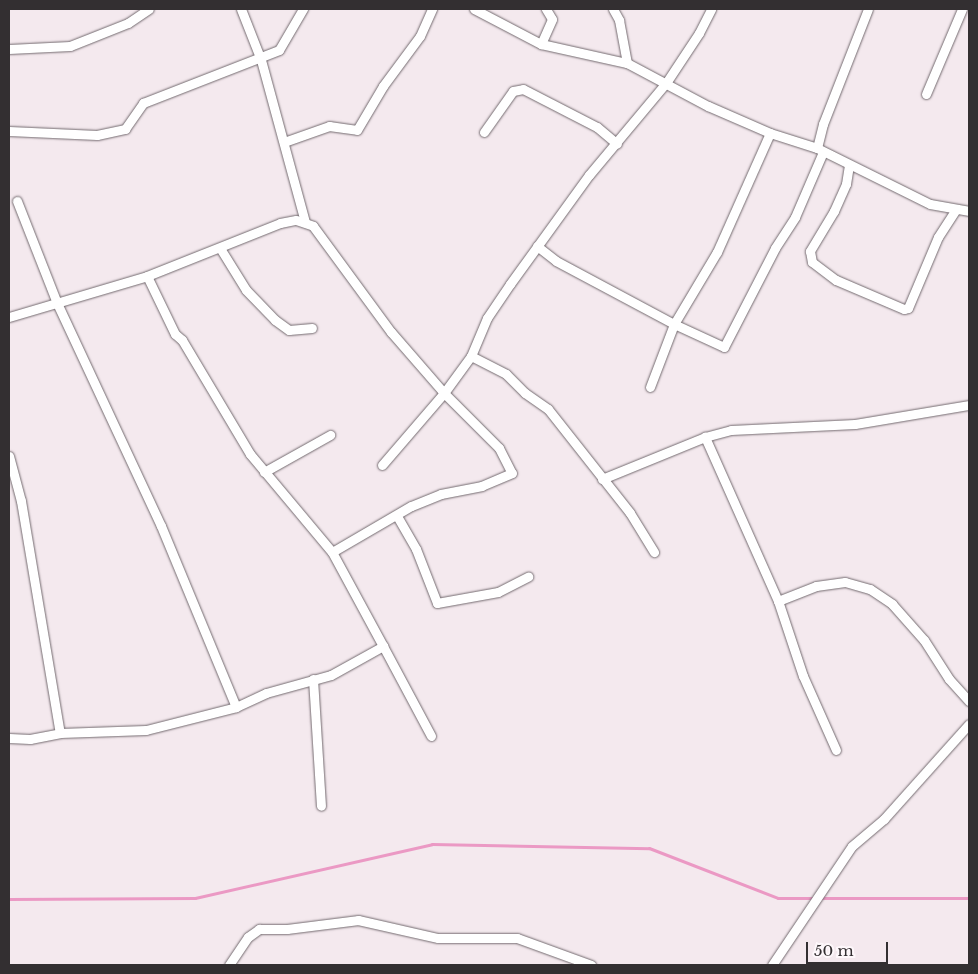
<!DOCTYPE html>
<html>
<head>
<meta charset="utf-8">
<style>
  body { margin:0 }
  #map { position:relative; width:978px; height:974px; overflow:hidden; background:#f4e9ee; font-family:"Libre Baskerville",serif }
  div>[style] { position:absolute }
  .stream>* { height:3px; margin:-1.5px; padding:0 1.5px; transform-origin:1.5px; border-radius:1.5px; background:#eb99c4 }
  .roads { filter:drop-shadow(0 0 1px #736a6f) drop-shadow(0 0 1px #736a6f) }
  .street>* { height:9px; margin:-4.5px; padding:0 4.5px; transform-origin:4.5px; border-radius:4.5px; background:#fff }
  span { translate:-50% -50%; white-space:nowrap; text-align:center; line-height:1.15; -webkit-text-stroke:4px #fef8fb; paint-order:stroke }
  .frame { position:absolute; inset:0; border:10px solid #332f31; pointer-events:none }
  .scale { position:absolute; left:806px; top:942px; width:82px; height:22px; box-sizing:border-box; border:2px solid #332f31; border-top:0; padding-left:6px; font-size:15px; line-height:18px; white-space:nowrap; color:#332f31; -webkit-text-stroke:4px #fef8fb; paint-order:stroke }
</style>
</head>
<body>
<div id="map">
  <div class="stream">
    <div style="left:9px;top:899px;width:186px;rotate:-0.3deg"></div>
    <div style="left:195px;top:898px;width:243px;rotate:-12.8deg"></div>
    <div style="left:432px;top:844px;width:217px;rotate:1.1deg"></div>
    <div style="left:649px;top:848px;width:138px;rotate:21.2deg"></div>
    <div style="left:778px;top:898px;width:191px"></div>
  </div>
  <div class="roads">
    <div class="street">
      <div style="left:241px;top:9px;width:55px;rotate:68.6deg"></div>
      <div style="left:261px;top:60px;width:168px;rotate:74.8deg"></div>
      <div style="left:474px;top:9px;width:76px;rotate:27.6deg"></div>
      <div style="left:541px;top:44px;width:88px;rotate:12.5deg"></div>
      <div style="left:627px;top:63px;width:92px;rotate:28deg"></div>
      <div style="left:708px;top:106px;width:68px;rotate:23.5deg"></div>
      <div style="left:770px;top:133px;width:49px;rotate:17.7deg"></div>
      <div style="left:817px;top:148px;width:126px;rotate:26.4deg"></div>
      <div style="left:930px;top:204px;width:40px;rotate:10deg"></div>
      <div style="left:613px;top:9px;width:13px;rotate:61deg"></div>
      <div style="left:619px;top:20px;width:44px;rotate:79.5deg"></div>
      <div style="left:541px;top:44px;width:27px;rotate:-66deg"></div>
      <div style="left:552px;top:19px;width:12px;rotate:-121deg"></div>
      <div style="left:9px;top:49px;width:61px;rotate:-2.8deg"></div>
      <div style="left:70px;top:46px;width:62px;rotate:-21.6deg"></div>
      <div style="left:128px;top:23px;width:25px;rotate:-34deg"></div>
      <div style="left:926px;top:94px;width:92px;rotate:-67deg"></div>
      <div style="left:9px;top:131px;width:88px;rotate:2.6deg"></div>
      <div style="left:97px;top:135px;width:29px;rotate:-12deg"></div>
      <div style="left:125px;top:129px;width:32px;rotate:-55deg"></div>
      <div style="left:143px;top:103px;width:146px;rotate:-21.3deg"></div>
      <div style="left:279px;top:50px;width:48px;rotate:-59.7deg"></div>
      <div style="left:484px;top:132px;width:50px;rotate:-54.7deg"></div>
      <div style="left:513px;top:91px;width:10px;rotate:-11deg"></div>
      <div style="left:523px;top:89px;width:83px;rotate:27.2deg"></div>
      <div style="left:597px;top:127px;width:26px;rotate:40deg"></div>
      <div style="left:284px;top:142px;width:48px;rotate:-19.6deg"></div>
      <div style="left:329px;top:126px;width:28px;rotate:8deg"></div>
      <div style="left:357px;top:130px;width:51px;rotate:-59.4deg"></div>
      <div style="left:383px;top:86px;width:62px;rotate:-53.5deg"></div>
      <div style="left:420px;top:36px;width:30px;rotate:-66deg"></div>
      <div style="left:817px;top:148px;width:25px;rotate:-76deg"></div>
      <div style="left:823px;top:124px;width:123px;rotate:-68.6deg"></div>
      <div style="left:849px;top:165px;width:19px;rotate:99deg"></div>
      <div style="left:846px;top:184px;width:30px;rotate:114deg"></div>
      <div style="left:834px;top:211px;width:47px;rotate:121deg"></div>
      <div style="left:810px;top:251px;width:11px;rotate:80deg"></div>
      <div style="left:812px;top:262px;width:30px;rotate:37deg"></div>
      <div style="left:836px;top:280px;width:74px;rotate:23.1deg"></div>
      <div style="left:904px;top:309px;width:4px;rotate:-14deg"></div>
      <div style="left:908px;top:308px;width:77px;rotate:-67.1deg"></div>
      <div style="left:938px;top:237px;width:33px;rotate:-57deg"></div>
      <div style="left:17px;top:201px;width:110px;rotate:68.6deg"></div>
      <div style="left:57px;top:303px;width:246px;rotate:65deg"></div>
      <div style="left:161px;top:526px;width:196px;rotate:67.5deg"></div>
      <div style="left:537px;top:246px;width:24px;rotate:38deg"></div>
      <div style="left:556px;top:261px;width:134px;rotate:28.1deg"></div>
      <div style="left:674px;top:324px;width:84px;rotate:-59.2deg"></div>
      <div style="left:717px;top:252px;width:130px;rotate:-66deg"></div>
      <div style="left:220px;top:248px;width:49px;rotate:58.2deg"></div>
      <div style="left:246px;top:290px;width:42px;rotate:46deg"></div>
      <div style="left:275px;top:320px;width:17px;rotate:36deg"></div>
      <div style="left:289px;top:330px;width:23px;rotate:-5deg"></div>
      <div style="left:9px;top:317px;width:144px;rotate:-16.5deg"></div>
      <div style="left:147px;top:276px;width:143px;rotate:-21.7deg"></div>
      <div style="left:280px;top:223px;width:16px;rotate:-11deg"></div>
      <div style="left:296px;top:220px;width:18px;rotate:19deg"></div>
      <div style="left:313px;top:226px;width:132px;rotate:53.7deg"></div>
      <div style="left:391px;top:332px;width:81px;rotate:49deg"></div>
      <div style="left:444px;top:393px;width:78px;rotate:45deg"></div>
      <div style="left:499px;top:448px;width:28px;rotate:63deg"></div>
      <div style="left:512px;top:473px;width:33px;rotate:157deg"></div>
      <div style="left:482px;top:486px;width:42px;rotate:169deg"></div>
      <div style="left:441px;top:494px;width:32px;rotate:158deg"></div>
      <div style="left:411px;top:506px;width:91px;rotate:149.8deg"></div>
      <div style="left:471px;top:356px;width:39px;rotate:27deg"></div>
      <div style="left:506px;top:374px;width:27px;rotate:45deg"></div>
      <div style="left:525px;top:393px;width:28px;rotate:35deg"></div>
      <div style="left:548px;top:409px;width:132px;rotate:51.7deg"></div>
      <div style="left:630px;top:513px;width:46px;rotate:58.4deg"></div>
      <div style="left:650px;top:387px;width:67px;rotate:-69.1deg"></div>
      <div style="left:674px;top:324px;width:55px;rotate:24.7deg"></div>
      <div style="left:724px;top:347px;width:111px;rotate:-62.7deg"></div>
      <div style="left:775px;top:248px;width:37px;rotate:-57deg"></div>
      <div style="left:795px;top:217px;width:71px;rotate:-66.7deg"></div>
      <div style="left:9px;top:456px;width:47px;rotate:75.1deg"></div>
      <div style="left:21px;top:501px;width:235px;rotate:80.5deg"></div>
      <div style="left:60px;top:733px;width:86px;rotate:-2deg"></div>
      <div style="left:146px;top:730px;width:93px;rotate:-14.3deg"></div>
      <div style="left:236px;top:707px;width:33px;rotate:-25deg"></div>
      <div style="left:266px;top:693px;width:67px;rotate:-15.5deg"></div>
      <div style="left:331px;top:675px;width:60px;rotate:-29.1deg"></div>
      <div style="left:383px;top:646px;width:107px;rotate:-118.5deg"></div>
      <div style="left:332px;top:552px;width:128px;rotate:-129.9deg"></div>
      <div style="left:250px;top:454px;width:133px;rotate:-120.8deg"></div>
      <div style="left:182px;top:340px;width:9px;rotate:-139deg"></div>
      <div style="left:175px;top:334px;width:64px;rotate:-115.8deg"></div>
      <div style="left:382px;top:465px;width:95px;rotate:-49.3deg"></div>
      <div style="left:444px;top:393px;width:46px;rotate:-53.9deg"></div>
      <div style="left:471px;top:356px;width:41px;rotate:-67.2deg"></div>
      <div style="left:487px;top:318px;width:41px;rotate:-55.9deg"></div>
      <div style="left:510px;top:284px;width:135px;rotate:-54.1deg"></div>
      <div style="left:589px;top:175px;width:120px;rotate:-50.1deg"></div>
      <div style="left:666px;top:83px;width:60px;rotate:-56.6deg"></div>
      <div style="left:699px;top:33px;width:27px;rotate:-63deg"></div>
      <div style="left:264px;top:472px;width:76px;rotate:-29.3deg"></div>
      <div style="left:602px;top:479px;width:111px;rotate:-22.2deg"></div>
      <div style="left:397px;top:516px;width:38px;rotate:60deg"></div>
      <div style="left:416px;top:549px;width:58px;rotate:68.7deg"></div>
      <div style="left:437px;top:603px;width:62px;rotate:-10.2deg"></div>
      <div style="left:498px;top:592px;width:34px;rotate:-27deg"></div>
      <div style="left:778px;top:601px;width:41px;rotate:-21.5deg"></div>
      <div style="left:816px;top:586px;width:29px;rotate:-8deg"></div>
      <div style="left:845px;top:582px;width:26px;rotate:16deg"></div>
      <div style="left:870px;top:589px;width:27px;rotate:34deg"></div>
      <div style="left:892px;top:604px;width:48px;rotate:48.4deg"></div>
      <div style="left:924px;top:640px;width:46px;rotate:57.3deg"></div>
      <div style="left:949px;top:679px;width:30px;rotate:48deg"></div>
      <div style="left:383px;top:646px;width:102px;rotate:61.9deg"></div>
      <div style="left:313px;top:679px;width:127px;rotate:86.4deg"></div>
      <div style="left:9px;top:738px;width:21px;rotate:3deg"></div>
      <div style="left:30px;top:739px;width:31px;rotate:-11deg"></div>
      <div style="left:836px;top:750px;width:81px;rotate:-114deg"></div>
      <div style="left:803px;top:676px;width:79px;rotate:-108.4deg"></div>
      <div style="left:778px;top:601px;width:180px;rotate:-114deg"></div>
      <div style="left:705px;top:437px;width:27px;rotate:-15deg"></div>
      <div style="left:731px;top:430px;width:124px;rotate:-2.8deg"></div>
      <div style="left:855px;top:424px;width:116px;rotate:-9.5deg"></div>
      <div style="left:229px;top:965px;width:34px;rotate:-56deg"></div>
      <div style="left:248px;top:937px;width:14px;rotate:-36deg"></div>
      <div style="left:259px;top:929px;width:28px"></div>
      <div style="left:287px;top:929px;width:72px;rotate:-7.2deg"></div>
      <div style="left:358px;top:920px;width:82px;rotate:12.7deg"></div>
      <div style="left:438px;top:938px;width:79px"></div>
      <div style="left:517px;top:938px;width:79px;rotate:20deg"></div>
      <div style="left:772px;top:965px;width:143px;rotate:-56.1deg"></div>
      <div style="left:852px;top:846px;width:42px;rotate:-40.2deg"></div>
      <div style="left:884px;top:819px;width:127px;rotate:-48.2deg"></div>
    </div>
  </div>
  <div class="frame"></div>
  <div class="scale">50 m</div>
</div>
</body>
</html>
